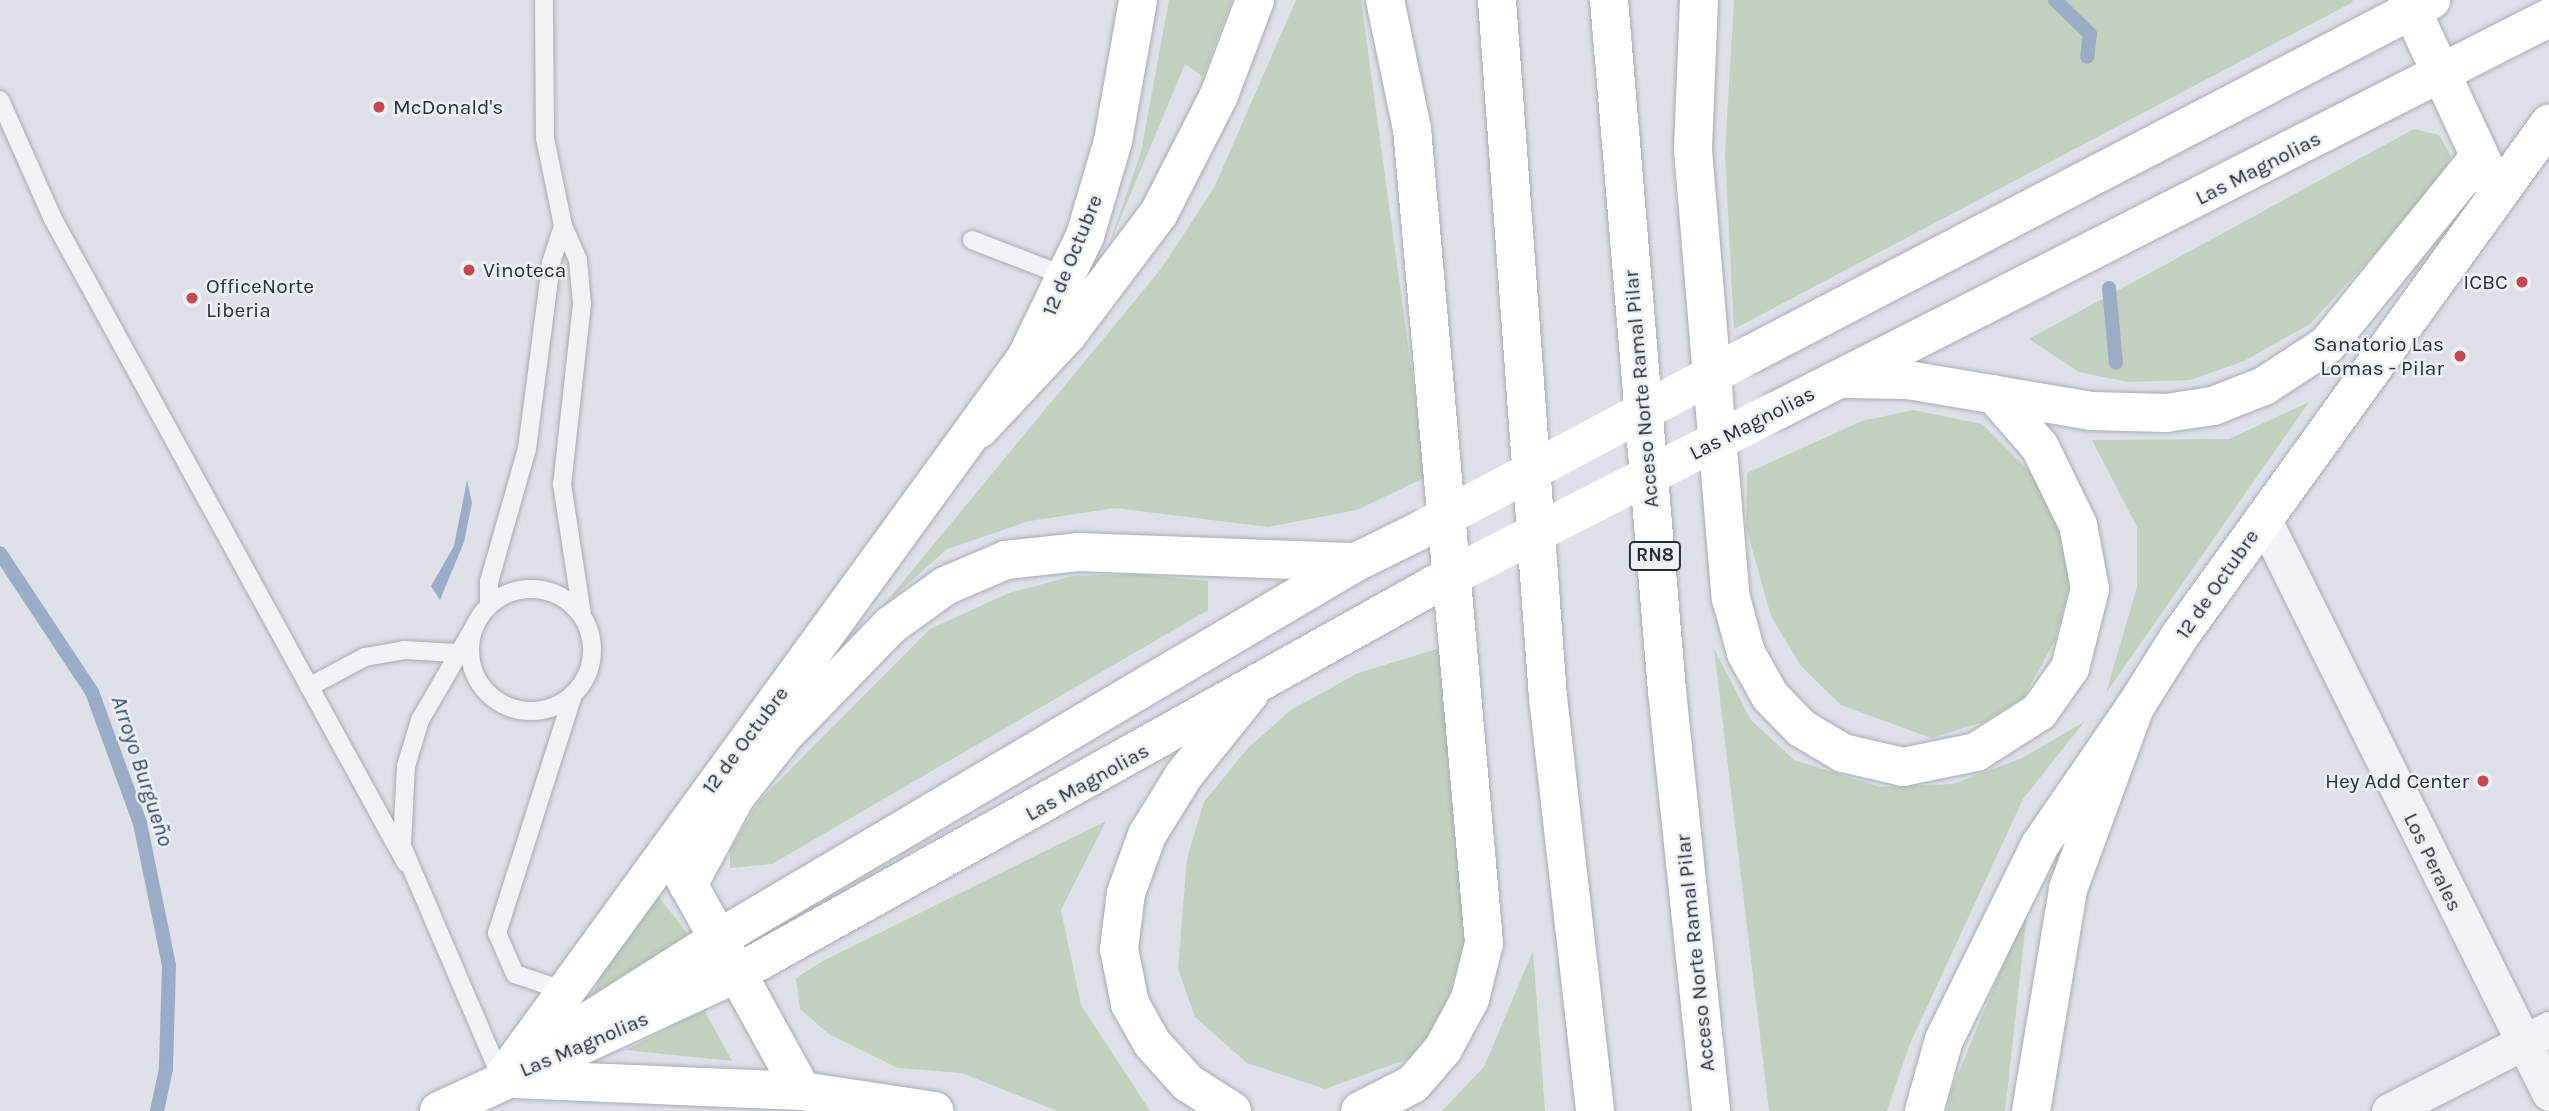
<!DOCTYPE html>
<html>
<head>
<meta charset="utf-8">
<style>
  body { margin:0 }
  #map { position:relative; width:2549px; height:1111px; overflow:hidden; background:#dee1e7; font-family:Karla,sans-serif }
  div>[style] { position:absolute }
  .green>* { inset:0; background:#c2d0bf }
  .water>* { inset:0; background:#9aacc6 }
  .stream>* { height:14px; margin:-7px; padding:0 7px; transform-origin:7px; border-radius:7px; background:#9aacc6 }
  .roads { filter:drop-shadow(0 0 2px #a7abb4) drop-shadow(0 0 2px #a7abb4) }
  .lane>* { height:18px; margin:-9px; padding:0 9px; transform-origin:9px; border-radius:9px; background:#f0f2f5 }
  .lane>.ring { margin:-9px; padding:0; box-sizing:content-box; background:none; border:18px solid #f0f2f5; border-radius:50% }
  .street>* { height:35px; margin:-17.5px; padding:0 17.5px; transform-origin:17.5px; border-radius:17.5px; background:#f0f2f5 }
  .secondary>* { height:38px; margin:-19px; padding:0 19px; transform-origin:19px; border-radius:19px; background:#fff }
  .highway>* { height:38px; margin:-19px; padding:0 19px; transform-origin:19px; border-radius:19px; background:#fff }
  .secondary-bridge>* { height:38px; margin:-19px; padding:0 19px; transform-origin:19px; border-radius:19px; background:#fff }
  .dots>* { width:19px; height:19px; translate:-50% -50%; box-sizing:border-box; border:4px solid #edf0f5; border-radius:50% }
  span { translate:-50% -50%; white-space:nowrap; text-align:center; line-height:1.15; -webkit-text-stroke:5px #edf0f5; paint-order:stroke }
  .shield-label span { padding:2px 5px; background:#edf0f5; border:2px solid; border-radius:5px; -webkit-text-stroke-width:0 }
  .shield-label { font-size:19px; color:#282e3d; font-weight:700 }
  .poi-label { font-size:21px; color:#282e3d }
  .left { translate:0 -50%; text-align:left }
  .right { translate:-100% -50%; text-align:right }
  .street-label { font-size:21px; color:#282e3d }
  .water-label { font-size:23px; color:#344a6f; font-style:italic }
</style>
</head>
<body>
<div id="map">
  <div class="green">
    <div style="clip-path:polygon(1169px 0,1232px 0,1203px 76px,1185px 64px,1108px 248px,1141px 152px)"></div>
    <div style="clip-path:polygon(1296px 0,1361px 0,1426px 477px,1357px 510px,1268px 527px,1115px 508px,1029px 521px,947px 549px,882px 607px,1161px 269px,1214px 188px)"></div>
    <div style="clip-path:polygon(1734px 0,2352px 0,2353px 2px,1734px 329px,1725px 153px)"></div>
    <div style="clip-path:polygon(2414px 129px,2439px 135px,2451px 156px,2441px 181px,2310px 324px,2244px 361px,2190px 380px,2128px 382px,2079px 372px,2029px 339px)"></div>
    <div style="clip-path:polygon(2309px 402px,2106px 693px,2137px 587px,2137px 527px,2092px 440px,2229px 439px)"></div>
    <div style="clip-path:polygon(1913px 410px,1982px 424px,2031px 473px,2064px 532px,2069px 588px,2055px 641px,2023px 698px,1984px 722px,1931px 738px,1841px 705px,1801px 666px,1771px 616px,1746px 527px,1747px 473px,1862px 421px)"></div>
    <div style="clip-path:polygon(1135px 574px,1208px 581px,1208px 610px,772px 864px,730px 868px,730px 850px,759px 801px,930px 629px,1009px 593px,1073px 576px)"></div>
    <div style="clip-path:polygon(1447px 646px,1465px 943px,1445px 1007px,1413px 1057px,1325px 1089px,1247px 1063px,1195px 1017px,1178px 969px,1187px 858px,1204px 802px,1248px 748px,1291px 710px,1358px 673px)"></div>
    <div style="clip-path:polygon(1714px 649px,1751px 720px,1794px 760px,1880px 787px,1953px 784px,2022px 758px,2084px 722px,2023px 799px,1909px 1046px,1887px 1111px,1769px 1111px)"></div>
    <div style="clip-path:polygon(1106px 821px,1061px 910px,1081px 1005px,1150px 1111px,1057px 1111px,962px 1073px,898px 1068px,829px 1034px,800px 1009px,796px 978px,823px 961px)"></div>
    <div style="clip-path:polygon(653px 890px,689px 935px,593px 994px,610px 957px)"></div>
    <div style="clip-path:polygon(2028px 904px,2005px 1111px,1947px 1111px,1952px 1089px)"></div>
    <div style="clip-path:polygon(1533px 951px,1545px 1111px,1442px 1111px,1484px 1067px)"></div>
    <div style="clip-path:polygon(704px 1010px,732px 1061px,626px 1050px)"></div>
  </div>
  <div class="water">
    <div style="clip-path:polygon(467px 480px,472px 503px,464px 542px,440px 600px,431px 586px,454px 546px)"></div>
  </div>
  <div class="stream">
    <div style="left:2055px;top:0;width:49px;rotate:44.2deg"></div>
    <div style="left:2090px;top:34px;width:23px;rotate:97deg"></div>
    <div style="left:2109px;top:288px;width:75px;rotate:84.7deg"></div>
    <div style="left:0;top:553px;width:167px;rotate:56.5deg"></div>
    <div style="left:92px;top:692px;width:140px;rotate:69.9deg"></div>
    <div style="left:140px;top:823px;width:145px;rotate:78.5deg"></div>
    <div style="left:169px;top:965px;width:104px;rotate:91.7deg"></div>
    <div style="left:166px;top:1069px;width:43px;rotate:102.1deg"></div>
  </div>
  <div class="roads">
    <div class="lane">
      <div style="left:544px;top:0;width:138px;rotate:89.6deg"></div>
      <div style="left:545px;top:138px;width:90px;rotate:78.4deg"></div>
      <div style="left:563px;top:226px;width:37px;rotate:66deg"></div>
      <div style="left:578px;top:260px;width:44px;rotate:84.8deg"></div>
      <div style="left:582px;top:304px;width:181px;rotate:96.3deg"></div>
      <div style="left:562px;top:484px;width:133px;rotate:81.3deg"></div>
      <div style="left:0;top:100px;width:130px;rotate:66deg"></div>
      <div style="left:53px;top:219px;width:734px;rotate:61.27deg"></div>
      <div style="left:972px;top:240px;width:103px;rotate:21.1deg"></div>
      <div class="ring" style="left:470px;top:589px;width:104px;height:104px"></div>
      <div style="left:489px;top:605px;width:23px;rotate:-90deg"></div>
      <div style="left:489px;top:582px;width:138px;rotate:-74.1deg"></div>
      <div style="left:527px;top:449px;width:188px;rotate:-82.6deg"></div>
      <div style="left:551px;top:263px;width:39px;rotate:-72deg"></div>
      <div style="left:477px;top:622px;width:113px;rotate:120.2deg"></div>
      <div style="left:420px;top:720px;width:48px;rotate:106.9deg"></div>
      <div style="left:406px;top:766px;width:80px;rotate:92.9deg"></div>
      <div style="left:402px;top:846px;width:254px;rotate:66.8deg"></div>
      <div style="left:309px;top:687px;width:64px;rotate:-28.2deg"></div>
      <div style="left:365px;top:657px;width:40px;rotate:-10deg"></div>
      <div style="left:404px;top:650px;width:53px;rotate:3.2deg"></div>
      <div style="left:562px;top:990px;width:50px;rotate:-161.2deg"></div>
      <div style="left:515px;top:974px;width:45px;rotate:-113.7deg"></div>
      <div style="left:497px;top:933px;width:250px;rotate:-72.3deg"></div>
    </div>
    <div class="street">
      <div style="left:2263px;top:518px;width:642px;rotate:63.55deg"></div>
      <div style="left:2389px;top:1111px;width:180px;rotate:-27.1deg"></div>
    </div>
    <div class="secondary">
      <div style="left:2407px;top:0;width:199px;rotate:65deg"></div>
      <div style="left:1751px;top:354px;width:767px;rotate:-27.5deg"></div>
      <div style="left:1846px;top:379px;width:62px;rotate:0.9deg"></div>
      <div style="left:1908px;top:380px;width:186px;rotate:9.6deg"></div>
      <div style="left:2091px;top:411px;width:75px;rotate:1.5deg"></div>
      <div style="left:2166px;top:413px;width:48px;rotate:-8.5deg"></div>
      <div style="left:2213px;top:406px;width:55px;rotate:-21.4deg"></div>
      <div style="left:2264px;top:386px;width:75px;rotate:-33.1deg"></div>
      <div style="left:2327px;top:345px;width:243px;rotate:-51deg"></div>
      <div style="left:1776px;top:411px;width:867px;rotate:-26.95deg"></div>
      <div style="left:676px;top:862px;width:261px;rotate:61.2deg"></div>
      <div style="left:688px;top:885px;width:101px;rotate:-61.7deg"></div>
      <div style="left:736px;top:796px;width:79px;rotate:-51.7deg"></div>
      <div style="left:785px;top:734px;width:152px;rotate:-45.8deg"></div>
      <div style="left:891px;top:625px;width:67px;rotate:-35.8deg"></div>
      <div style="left:945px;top:586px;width:66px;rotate:-23.1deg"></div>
      <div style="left:1006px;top:560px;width:72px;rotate:-6.3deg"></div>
      <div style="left:1078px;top:552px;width:278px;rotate:2.1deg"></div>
      <div style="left:576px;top:1029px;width:166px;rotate:-32.4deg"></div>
      <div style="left:716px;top:940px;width:743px;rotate:-30.57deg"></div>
      <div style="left:1356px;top:562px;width:70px;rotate:-26.2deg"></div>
      <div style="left:502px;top:1079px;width:891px;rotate:-53.99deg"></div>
      <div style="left:1026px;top:358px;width:136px;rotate:-64.2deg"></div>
      <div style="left:1085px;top:236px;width:99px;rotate:-73.6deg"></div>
      <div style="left:1113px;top:141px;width:143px;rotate:-79.9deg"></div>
      <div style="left:514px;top:1079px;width:288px;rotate:2.4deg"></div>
      <div style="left:802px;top:1091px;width:134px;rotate:8.6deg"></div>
      <div style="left:439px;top:1111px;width:327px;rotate:-24.8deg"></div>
      <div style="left:736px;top:974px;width:797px;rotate:-29.14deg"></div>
      <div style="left:2031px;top:1111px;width:225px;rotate:-80.5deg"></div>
      <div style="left:2068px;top:889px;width:194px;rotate:-69.8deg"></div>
      <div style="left:2135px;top:707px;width:83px;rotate:-57.8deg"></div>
      <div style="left:2179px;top:637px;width:633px;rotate:-54.2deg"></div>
    </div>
    <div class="highway">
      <div style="left:1497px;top:0;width:699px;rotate:85.82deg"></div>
      <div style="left:1548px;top:697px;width:417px;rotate:83.5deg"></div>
      <div style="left:1609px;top:0;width:693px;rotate:85.2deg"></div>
      <div style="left:1667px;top:691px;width:422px;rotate:84deg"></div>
      <div style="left:1699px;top:0;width:150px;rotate:92.3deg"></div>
      <div style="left:1693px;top:150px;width:450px;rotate:85.2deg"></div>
      <div style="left:1731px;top:598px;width:57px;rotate:74.7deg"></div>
      <div style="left:1746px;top:653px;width:49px;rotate:60.8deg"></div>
      <div style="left:1770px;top:696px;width:45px;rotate:45.9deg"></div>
      <div style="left:1801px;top:728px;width:49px;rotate:30.8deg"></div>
      <div style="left:1843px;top:753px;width:62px;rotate:13.1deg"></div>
      <div style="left:1903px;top:767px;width:75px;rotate:-11.6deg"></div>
      <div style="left:1976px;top:752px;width:75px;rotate:-32.4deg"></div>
      <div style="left:2039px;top:712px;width:54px;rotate:-54.8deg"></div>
      <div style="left:2070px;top:668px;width:81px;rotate:-75.8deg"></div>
      <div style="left:2090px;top:589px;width:65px;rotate:-100.6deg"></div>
      <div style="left:2078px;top:525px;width:87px;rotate:-116deg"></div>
      <div style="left:2040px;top:447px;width:70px;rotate:-131deg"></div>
      <div style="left:979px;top:429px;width:129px;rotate:-46.9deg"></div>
      <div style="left:1067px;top:335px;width:153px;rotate:-53deg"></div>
      <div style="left:1159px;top:213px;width:132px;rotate:-63deg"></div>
      <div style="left:1219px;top:95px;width:102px;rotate:-69.2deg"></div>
      <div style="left:1232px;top:1111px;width:52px;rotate:-147.5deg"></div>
      <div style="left:1188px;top:1083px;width:54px;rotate:-132deg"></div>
      <div style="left:1152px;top:1043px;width:45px;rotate:-119.4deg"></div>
      <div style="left:1130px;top:1004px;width:56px;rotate:-101.3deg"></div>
      <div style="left:1119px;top:949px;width:56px;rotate:-82.9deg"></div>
      <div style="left:1126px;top:893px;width:62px;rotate:-70.1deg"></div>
      <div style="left:1147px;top:835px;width:70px;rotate:-58.3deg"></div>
      <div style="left:1184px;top:775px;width:105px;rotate:-51.2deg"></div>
      <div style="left:1360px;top:1111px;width:59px;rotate:-27deg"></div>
      <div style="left:1413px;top:1084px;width:46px;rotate:-49.4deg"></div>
      <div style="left:1443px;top:1049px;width:57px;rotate:-61.6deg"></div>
      <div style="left:1470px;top:999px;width:58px;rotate:-76deg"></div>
      <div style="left:1484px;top:943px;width:817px;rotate:-95.05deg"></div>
      <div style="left:1412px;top:129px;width:132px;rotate:-101.8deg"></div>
      <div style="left:1924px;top:1111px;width:74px;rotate:-74.3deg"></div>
      <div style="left:1944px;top:1040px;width:217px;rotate:-63.8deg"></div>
      <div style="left:2040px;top:845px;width:168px;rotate:-55.5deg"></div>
    </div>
  </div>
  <div class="secondary-bridge">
    <div style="left:1419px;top:531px;width:376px;rotate:-28.1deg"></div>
    <div style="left:1432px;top:586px;width:386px;rotate:-27deg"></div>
  </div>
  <div class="dots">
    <div style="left:379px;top:107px;background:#c74750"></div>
    <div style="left:469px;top:270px;background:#c74750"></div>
    <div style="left:2522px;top:282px;background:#c74750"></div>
    <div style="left:192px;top:298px;background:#c74750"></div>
    <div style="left:2460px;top:356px;background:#c74750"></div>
    <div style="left:2483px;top:781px;background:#c74750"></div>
  </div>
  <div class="shield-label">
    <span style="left:1655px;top:556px">RN8</span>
  </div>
  <div class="poi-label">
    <span class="left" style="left:393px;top:107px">McDonald's</span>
    <span class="left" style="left:483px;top:270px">Vinoteca</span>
    <span class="right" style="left:2508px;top:282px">ICBC</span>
    <span class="left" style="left:206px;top:298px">OfficeNorte<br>Liberia</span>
    <span class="right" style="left:2444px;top:356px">Sanatorio Las<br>Lomas - Pilar</span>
    <span class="right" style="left:2469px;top:781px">Hey Add Center</span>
  </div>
  <div class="street-label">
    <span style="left:2258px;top:168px;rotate:-27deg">Las Magnolias</span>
    <span style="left:1072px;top:255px;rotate:-68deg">12 de Octubre</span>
    <span style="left:1641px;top:389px;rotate:-95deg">Acceso Norte Ramal Pilar</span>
    <span style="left:1752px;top:423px;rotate:-27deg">Las Magnolias</span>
    <span style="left:2217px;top:584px;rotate:-55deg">12 de Octubre</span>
    <span style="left:745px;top:740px;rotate:-53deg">12 de Octubre</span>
    <span style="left:1087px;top:782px;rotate:-29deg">Las Magnolias</span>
    <span style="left:2433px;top:862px;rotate:64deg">Los Perales</span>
    <span style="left:1695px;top:953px;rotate:-96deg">Acceso Norte Ramal Pilar</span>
    <span style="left:584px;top:1044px;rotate:-23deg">Las Magnolias</span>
  </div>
  <div class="water-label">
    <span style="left:142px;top:771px;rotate:72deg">Arroyo Burgueño</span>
  </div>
</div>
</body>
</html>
